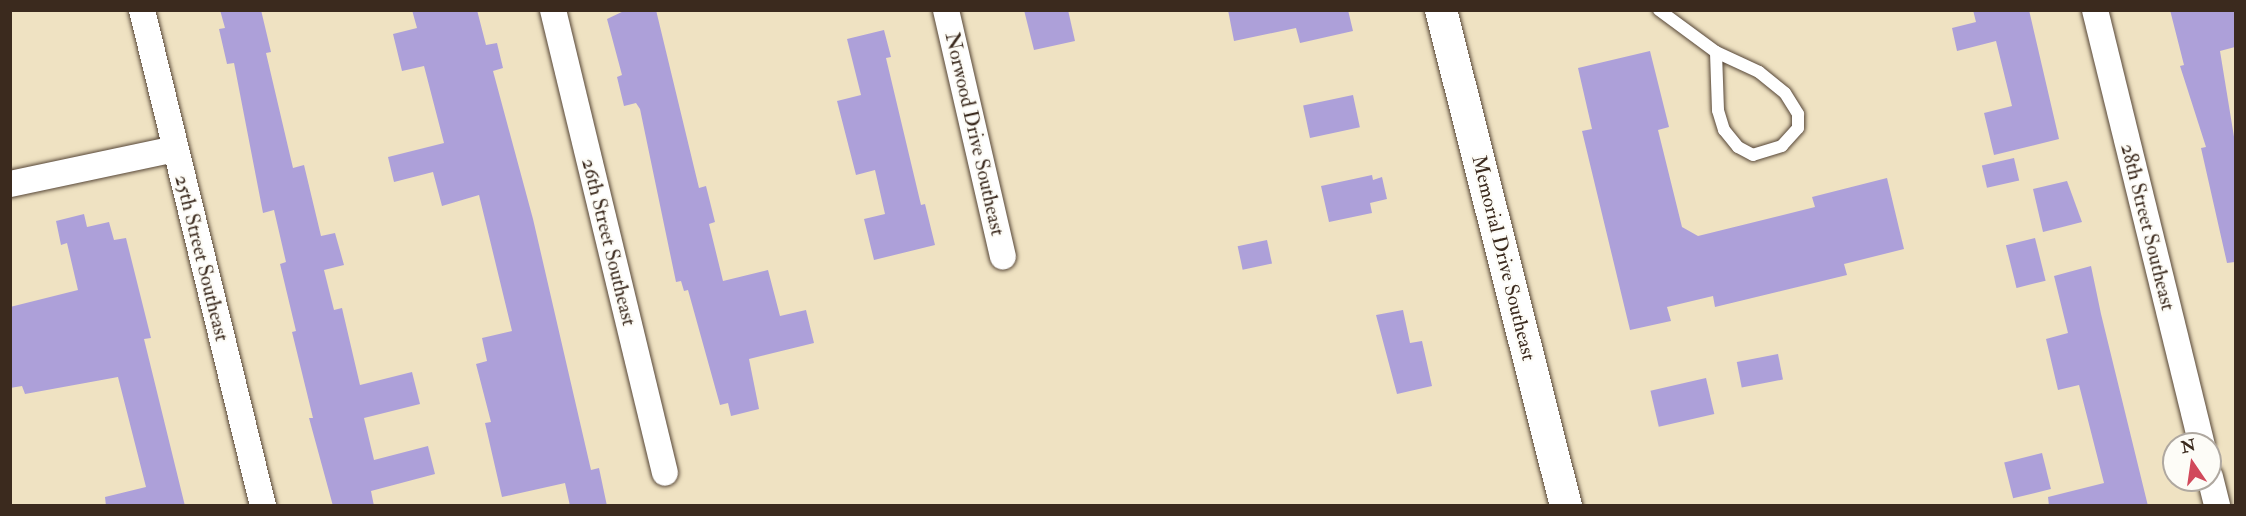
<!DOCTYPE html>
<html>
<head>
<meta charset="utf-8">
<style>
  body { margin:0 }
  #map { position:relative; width:2246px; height:516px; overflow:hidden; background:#efe2c2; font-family:"IM FELL Double Pica",serif }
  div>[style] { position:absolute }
  .building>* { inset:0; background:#ada0d9; transform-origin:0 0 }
  .roads { filter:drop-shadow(0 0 2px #564637) drop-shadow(0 0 2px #564637) }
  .service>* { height:12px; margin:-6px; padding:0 6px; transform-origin:6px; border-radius:6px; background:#fff }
  .minor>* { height:26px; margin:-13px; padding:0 13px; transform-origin:13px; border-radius:13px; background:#fff }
  .tertiary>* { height:32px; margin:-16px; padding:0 16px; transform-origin:16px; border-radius:16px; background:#fff }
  span { translate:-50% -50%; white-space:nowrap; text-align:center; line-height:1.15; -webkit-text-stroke:4.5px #fdfcf7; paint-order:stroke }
  .street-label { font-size:20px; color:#3b2a1e }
  .frame { position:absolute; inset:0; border:12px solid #3b2a1e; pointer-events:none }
  .north { position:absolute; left:2162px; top:432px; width:60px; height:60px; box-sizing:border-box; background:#fdfcf7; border:2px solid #afa8a0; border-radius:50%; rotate:347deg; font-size:16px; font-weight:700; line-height:24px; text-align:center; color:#3b2a1e }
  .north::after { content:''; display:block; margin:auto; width:21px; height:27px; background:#d1495b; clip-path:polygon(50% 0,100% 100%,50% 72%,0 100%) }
</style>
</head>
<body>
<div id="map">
  <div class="building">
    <div style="clip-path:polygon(220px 10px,261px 10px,271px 52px,266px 53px,293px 168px,304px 165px,321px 236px,335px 233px,344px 265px,324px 270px,334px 310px,342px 308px,360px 385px,412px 372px,420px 404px,364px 418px,374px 460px,428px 446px,435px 474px,371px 491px,374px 506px,333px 506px,309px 418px,313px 418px,292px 332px,296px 331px,280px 264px,286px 262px,274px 210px,263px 213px,234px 63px,227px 64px,219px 29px,225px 28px)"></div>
    <div style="clip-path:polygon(412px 10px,477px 10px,486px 45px,497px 43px,503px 68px,493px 71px,533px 219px,591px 470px,599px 468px,607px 506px,570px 506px,565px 483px,502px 497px,485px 423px,491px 422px,476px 364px,487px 361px,482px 338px,512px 331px,479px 195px,442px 206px,433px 172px,394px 182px,388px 157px,444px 143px,424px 66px,402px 71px,393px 34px,417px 28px)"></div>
    <div style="clip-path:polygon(626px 10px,656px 10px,699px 188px,706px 186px,715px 222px,709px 224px,723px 281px,768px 270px,780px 316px,806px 310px,814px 343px,749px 359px,759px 409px,731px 416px,728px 403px,720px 405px,688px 290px,684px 291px,681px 281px,676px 282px,640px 109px,636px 103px,624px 106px,617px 77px,622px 75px,607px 19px)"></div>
    <div style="clip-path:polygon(1024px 10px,1068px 10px,1075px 41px,1034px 50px)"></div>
    <div style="clip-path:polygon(1228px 10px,1348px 10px,1353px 31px,1300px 43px,1296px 28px,1234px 41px)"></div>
    <div style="clip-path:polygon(1973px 10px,2029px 10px,2059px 139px,1994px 155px,1984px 113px,2012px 106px,1996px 41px,1957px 51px,1952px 28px,1976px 22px)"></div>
    <div style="clip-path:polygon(2170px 10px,2235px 10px,2235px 47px,2220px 51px,2235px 143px,2235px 262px,2227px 263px,2201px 148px,2206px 147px,2180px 66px,2184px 65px)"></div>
    <div style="clip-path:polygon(884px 30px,891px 57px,886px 58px,921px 205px,925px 204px,935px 245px,874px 260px,864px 219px,885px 214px,875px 170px,856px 175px,837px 101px,861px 95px,847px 39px)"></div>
    <div style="clip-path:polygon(1650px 51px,1669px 127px,1658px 130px,1682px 227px,1698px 236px,1815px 207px,1812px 197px,1887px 178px,1904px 249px,1844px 264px,1847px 275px,1715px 307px,1713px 296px,1667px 307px,1671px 321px,1630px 330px,1582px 131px,1592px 129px,1578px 68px)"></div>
    <div style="left:1353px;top:95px;width:33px;height:51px;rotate:78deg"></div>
    <div style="left:2014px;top:158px;width:23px;height:33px;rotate:77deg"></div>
    <div style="clip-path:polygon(1372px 175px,1373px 180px,1382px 177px,1387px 199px,1370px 203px,1372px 213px,1329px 222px,1321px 186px)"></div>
    <div style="clip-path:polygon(2067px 181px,2082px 222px,2043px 232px,2033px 189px)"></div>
    <div style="clip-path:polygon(84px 214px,87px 227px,109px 222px,114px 240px,126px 238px,151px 338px,144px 339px,185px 506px,106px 506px,105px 497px,146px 487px,118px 377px,25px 394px,22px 386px,10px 388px,10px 307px,78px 290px,67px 243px,61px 245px,56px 221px)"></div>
    <div style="left:2035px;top:238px;width:44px;height:30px;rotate:76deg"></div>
    <div style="left:1267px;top:240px;width:24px;height:30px;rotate:78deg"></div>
    <div style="clip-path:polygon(2091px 266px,2101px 314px,2148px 506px,2049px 506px,2048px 497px,2104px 483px,2079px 385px,2058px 390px,2046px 339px,2068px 333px,2054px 276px)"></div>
    <div style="clip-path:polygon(1403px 310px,1410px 343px,1422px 341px,1432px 386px,1397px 394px,1376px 315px)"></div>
    <div style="left:1778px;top:354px;width:26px;height:42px;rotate:79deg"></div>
    <div style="left:1706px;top:378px;width:37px;height:57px;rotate:77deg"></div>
    <div style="left:2042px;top:453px;width:37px;height:39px;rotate:76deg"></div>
  </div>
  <div class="roads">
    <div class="service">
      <div style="left:1659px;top:10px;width:71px;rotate:36.4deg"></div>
      <div style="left:1716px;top:52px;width:47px;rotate:24.9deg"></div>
      <div style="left:1759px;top:72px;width:33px;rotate:39deg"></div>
      <div style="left:1785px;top:93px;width:25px;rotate:58deg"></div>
      <div style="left:1798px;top:114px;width:14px;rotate:90deg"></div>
      <div style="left:1798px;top:128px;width:24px;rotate:132deg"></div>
      <div style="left:1782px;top:146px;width:30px;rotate:163deg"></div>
      <div style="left:1753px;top:155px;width:17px;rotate:-152deg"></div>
      <div style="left:1738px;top:147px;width:22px;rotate:-129deg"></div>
      <div style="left:1724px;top:130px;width:21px;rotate:-107deg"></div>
      <div style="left:1718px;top:110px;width:58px;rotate:-92deg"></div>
    </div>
    <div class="minor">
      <div style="left:142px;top:10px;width:511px;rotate:76.29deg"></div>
      <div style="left:553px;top:10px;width:476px;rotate:76.4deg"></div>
      <div style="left:946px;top:10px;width:253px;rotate:77deg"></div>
      <div style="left:2095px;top:10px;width:447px;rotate:76.2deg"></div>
      <div style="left:10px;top:184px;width:169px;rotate:-12deg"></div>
      <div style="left:2210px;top:477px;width:30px;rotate:76deg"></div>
    </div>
    <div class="tertiary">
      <div style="left:1441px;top:10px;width:512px;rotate:75.86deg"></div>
    </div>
  </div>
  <div class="street-label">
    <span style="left:975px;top:134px;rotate:77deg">Norwood Drive Southeast</span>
    <span style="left:2148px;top:227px;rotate:76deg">28th Street Southeast</span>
    <span style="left:609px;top:242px;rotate:76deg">26th Street Southeast</span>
    <span style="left:202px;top:258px;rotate:76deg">25th Street Southeast</span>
    <span style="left:1504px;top:258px;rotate:76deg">Memorial Drive Southeast</span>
  </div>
  <div class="frame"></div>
  <div class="north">N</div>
</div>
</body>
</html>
